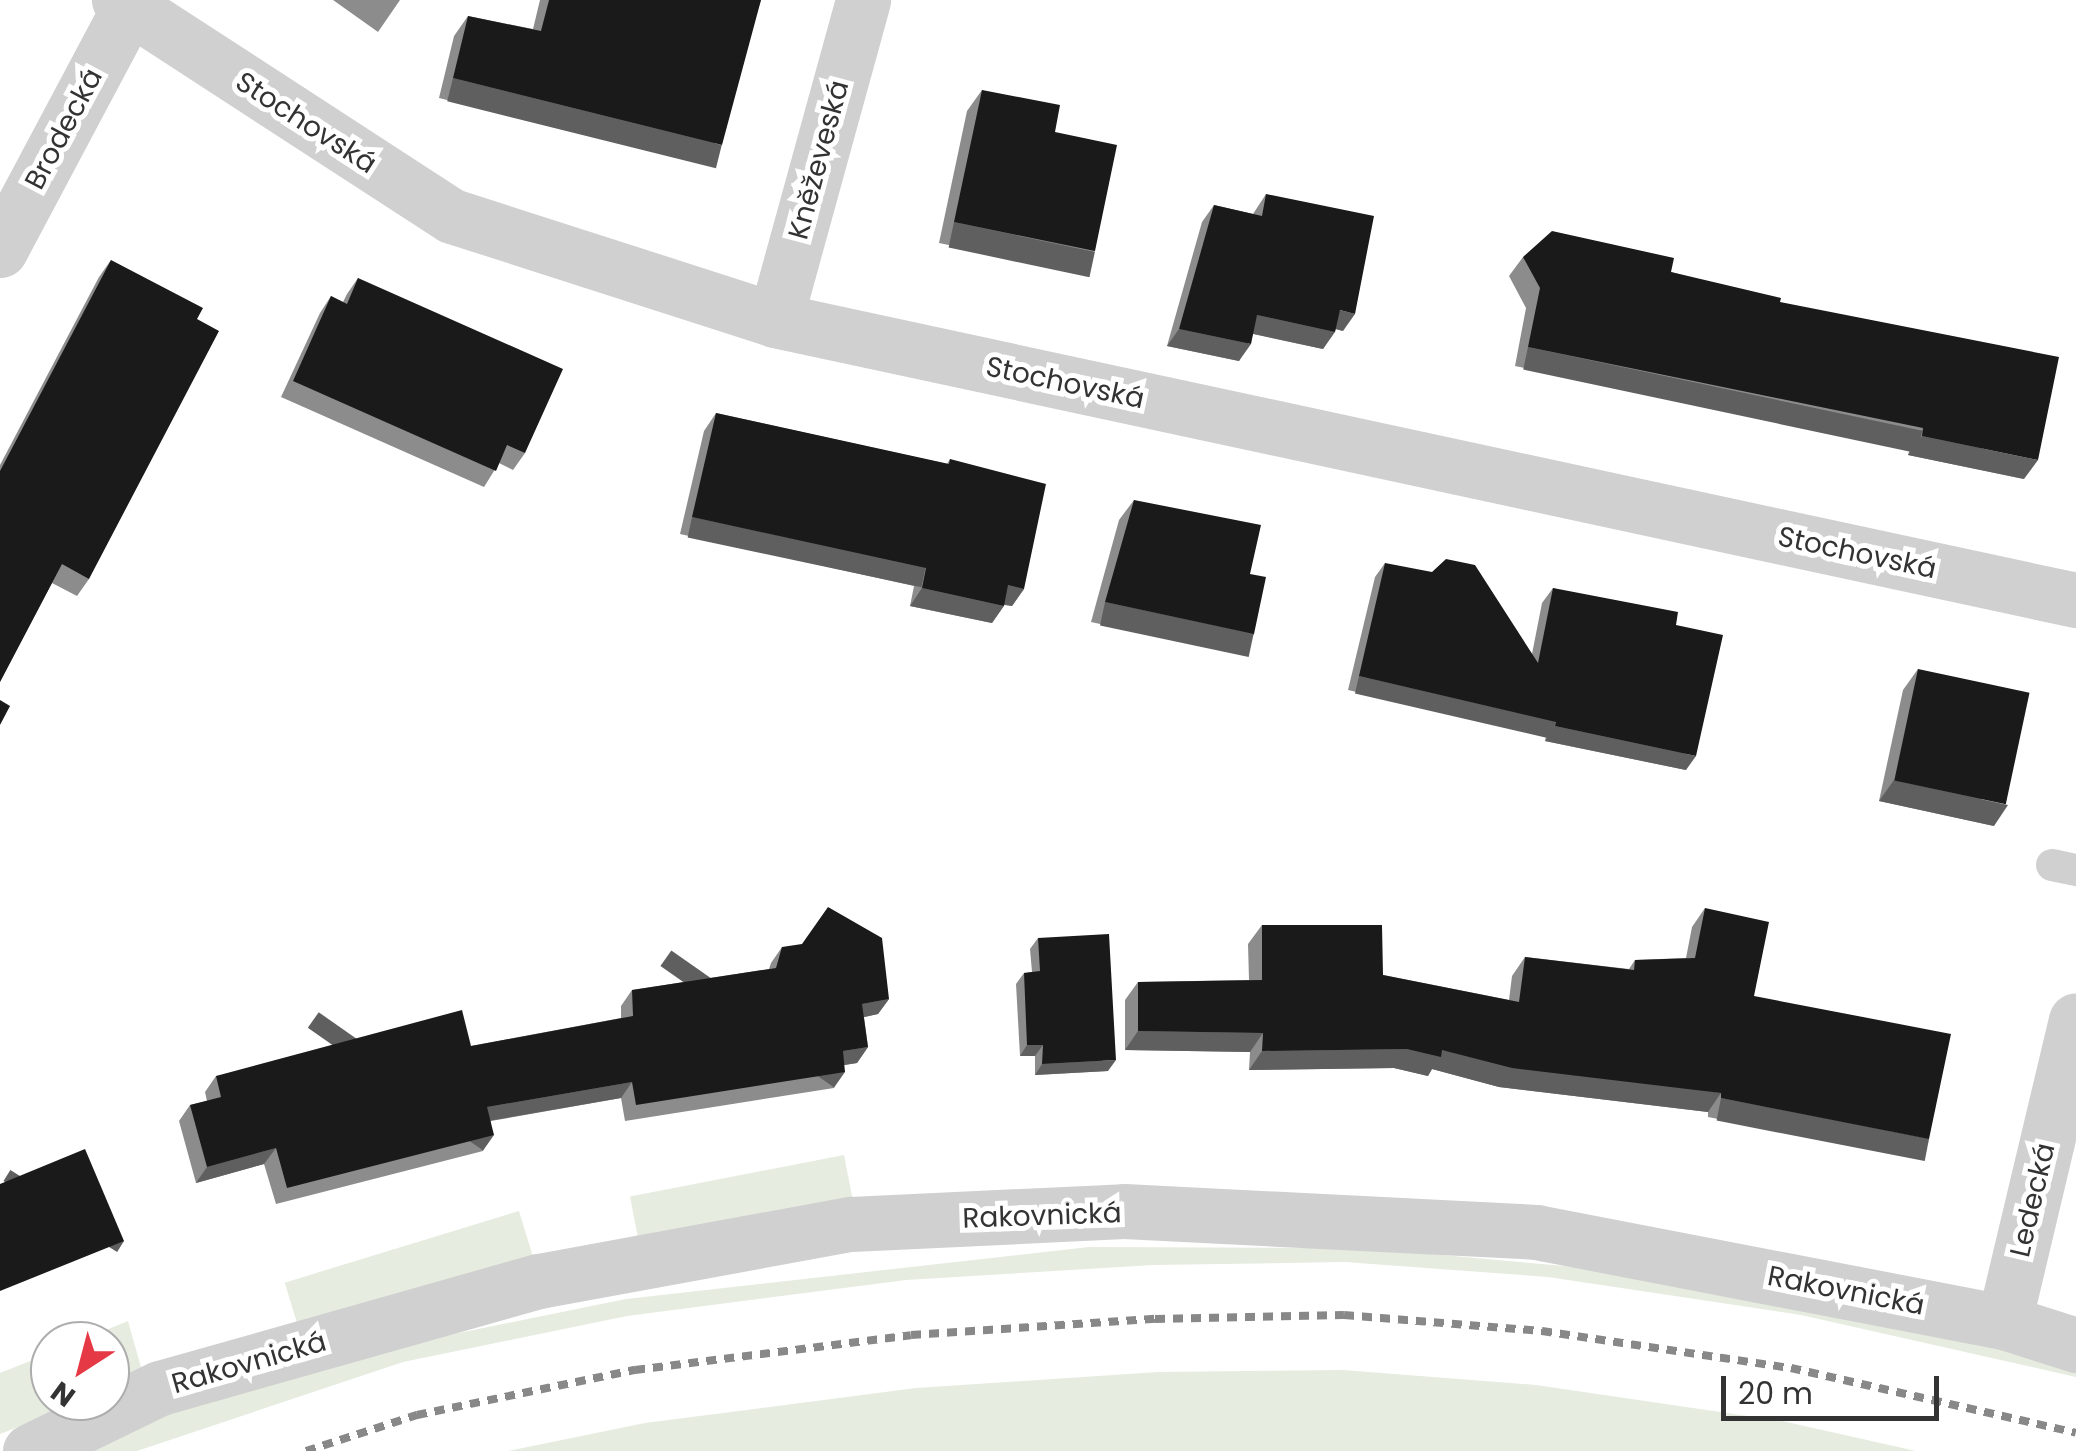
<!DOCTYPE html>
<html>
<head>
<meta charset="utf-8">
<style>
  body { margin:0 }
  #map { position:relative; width:2076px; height:1451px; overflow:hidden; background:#fff; font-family:Poppins,sans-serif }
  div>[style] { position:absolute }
  .green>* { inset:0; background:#e6ecdf; transform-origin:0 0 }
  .service>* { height:32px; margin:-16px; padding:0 16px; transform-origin:16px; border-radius:16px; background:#d0d0d0 }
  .minor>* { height:55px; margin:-27.5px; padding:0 27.5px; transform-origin:27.5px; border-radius:27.5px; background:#d0d0d0 }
  .rail>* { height:8px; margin-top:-4px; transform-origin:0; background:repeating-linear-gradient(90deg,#888 0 10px,transparent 0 18px) }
  .wall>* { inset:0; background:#8c8c8c }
  .shaded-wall>* { inset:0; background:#5f5f5f; transform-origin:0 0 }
  .building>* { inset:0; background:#1a1a1a; transform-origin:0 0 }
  span { translate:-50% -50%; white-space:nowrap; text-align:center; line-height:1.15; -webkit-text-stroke:10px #fff; paint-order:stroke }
  .street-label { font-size:28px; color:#333 }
  .north { position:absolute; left:30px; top:1321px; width:100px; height:100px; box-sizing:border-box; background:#fff; border:2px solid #adadad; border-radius:50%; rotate:216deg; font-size:28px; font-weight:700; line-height:40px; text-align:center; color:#333 }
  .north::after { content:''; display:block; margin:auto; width:35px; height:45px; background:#e63946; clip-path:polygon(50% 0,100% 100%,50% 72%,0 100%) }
  .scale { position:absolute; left:1721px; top:1376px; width:218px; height:45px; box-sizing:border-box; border:5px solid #333; border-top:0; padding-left:12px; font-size:30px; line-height:35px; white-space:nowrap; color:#333; -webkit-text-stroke:8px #fff; paint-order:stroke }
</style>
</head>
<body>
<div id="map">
  <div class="green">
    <div style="left:844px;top:1155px;width:53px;height:218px;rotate:79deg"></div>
    <div style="left:519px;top:1211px;width:56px;height:245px;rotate:73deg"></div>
    <div style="clip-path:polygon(1089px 1247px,1363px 1248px,1598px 1269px,2076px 1364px,2076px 1377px,1801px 1315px,1548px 1277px,1345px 1262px,1153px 1265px,906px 1280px,627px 1316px,403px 1362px,137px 1451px,83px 1451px,156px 1418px,395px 1346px,626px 1299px)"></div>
    <div style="clip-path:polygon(128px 1321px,144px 1378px,110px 1391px,110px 1341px,79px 1341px)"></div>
    <div style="clip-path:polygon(50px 1353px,50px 1401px,85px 1401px,0 1434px,0 1373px)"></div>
    <div style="clip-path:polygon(1343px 1370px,1536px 1385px,1782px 1421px,1916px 1451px,508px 1451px,645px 1423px,916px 1388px,1158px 1372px)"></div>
  </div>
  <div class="service">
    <div style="left:2052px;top:865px;width:25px;rotate:12deg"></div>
  </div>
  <div class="minor">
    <div style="left:119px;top:0;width:397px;rotate:33deg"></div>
    <div style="left:452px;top:216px;width:339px;rotate:17.8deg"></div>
    <div style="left:775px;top:320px;width:1331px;rotate:12.15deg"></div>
    <div style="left:0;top:250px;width:273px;rotate:-62deg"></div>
    <div style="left:775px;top:320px;width:332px;rotate:-74.6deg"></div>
    <div style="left:2004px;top:1322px;width:310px;rotate:-76.6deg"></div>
    <div style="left:30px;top:1451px;width:144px;rotate:-25.9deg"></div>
    <div style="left:160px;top:1388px;width:394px;rotate:-15.8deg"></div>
    <div style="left:539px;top:1281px;width:317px;rotate:-10.4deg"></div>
    <div style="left:851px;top:1224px;width:273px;rotate:-2.7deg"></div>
    <div style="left:1124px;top:1211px;width:413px;rotate:2.9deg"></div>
    <div style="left:1536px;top:1232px;width:477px;rotate:10.9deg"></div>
    <div style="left:2004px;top:1322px;width:76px;rotate:17.7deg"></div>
  </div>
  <div class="rail">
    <div style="left:306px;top:1451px;width:117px;rotate:-18deg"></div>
    <div style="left:417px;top:1415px;width:223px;rotate:-11.7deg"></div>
    <div style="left:635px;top:1370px;width:278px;rotate:-7.2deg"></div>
    <div style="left:911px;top:1335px;width:245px;rotate:-3.8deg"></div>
    <div style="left:1155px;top:1319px;width:189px;rotate:-1.2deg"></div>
    <div style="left:1344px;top:1315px;width:199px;rotate:4.6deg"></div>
    <div style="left:1542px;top:1331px;width:252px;rotate:8.5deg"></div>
    <div style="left:1791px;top:1368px;width:292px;rotate:12.8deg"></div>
  </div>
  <div class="wall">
    <div style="clip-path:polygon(333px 0,400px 0,378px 32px)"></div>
    <div style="clip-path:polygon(540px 0,761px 0,708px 165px,439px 98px,454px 36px,468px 16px,533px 29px)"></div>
    <div style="clip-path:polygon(982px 90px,1055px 132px,1095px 251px,1080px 272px,939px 243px,967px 111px)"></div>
    <div style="clip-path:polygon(1266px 194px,1343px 331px,1336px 329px,1323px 349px,1253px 334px,1239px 361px,1167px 346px,1202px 222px,1214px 205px,1253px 214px)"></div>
    <div style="clip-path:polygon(1523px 257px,1671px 272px,1780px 302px,2024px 479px,1908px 455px,1910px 448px,1515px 366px,1526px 308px,1509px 276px)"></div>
    <div style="clip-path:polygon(111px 260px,89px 579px,77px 596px,52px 583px,0 682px,0 465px,99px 277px)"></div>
    <div style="clip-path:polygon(358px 278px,525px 453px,513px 470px,499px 463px,484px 487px,281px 397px,320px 313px,331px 296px,343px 302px,347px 294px)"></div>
    <div style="clip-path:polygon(716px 413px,947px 464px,950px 459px,1024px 589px,1012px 606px,1004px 605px,992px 623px,910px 606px,914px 586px,680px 534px,704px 431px)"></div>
    <div style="clip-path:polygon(1134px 500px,1250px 574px,1254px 634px,1239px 654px,1091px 622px,1119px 520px)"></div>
    <div style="clip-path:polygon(1385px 563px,1532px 654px,1542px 603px,1553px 588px,1676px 625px,1686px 770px,1545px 741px,1546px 736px,1348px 690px,1375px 577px)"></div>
    <div style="clip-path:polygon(1918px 669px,1994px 826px,1879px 801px,1903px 690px)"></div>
    <div style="clip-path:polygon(1705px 908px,1754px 996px,1916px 1158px,1708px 1117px,1708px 1112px,1499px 1087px,1432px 1069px,1428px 1076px,1394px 1068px,1249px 1070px,1250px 1052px,1125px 1050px,1125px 1000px,1138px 982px,1249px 980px,1248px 944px,1262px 925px,1383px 975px,1509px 1000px,1512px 976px,1525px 957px,1629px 969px,1635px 960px,1686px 958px,1692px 927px)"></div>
    <div style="clip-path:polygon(1038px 938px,1108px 1071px,1035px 1075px,1035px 1056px,1020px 1056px,1016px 984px,1024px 973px,1032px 972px,1030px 949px)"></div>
    <div style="clip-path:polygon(782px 947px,889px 999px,878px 1014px,864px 1017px,868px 1047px,857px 1063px,844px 1065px,834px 1088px,625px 1121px,621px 1098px,491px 1121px,483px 1151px,276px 1204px,264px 1164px,196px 1183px,179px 1121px,190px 1105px,207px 1101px,205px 1092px,216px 1076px,471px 1046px,621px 1018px,621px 1006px,632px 990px,769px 969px,771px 963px)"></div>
  </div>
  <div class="shaded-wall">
    <div style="left:453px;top:78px;width:277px;height:24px;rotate:14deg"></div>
    <div style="left:954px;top:222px;width:144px;height:26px;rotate:12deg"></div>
    <div style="clip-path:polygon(1340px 310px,1355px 314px,1343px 331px,1328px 327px)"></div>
    <div style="clip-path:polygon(1257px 315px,1335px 332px,1323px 349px,1245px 332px)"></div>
    <div style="clip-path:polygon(1179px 329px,1251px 344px,1239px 361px,1167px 346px)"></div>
    <div style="left:1528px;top:347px;width:403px;height:23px;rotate:12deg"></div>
    <div style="clip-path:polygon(1922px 436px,2038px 460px,2024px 479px,1908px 455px)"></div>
    <div style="left:692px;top:517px;width:239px;height:21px;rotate:12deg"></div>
    <div style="clip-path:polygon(1008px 585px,1024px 589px,1012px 606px,996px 603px)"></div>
    <div style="clip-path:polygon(922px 588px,1004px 606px,992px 623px,910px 606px)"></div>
    <div style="left:1105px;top:602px;width:152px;height:24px;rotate:12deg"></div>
    <div style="left:1359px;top:676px;width:202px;height:18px;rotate:13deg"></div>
    <div style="clip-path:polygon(1555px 726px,1696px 756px,1686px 770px,1545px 741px)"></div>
    <div style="clip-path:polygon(1894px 780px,2008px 805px,1994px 826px,1879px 801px)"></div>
    <div style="clip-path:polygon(889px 999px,878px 1014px,851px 1020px,862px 1004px)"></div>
    <div style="clip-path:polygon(1138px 1031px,1263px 1033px,1250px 1052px,1125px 1050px)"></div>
    <div style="clip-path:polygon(1027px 1045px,1043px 1045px,1035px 1056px,1020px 1056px)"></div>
    <div style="clip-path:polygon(868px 1047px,857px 1063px,832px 1067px,843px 1051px)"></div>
    <div style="clip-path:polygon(1407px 1049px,1442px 1050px,1721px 1093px,1708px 1112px,1499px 1087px,1432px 1069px,1428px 1076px,1394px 1068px,1249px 1070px,1262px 1051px)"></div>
    <div style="clip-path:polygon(1116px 1060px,1108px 1071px,1035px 1075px,1042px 1064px)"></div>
    <div style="left:845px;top:1072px;width:19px;height:212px;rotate:125deg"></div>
    <div style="clip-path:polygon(632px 1082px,621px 1098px,476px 1123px,487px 1107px)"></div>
    <div style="left:1721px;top:1098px;width:212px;height:23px;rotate:11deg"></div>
    <div style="left:494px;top:1135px;width:19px;height:214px;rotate:125deg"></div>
    <div style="clip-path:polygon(276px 1148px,264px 1164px,196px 1183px,207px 1167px)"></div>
    <div style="left:124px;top:1241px;width:13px;height:134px;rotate:122deg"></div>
  </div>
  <div class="building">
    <div style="clip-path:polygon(549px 0,761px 0,722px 145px,453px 78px,468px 16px,541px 31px)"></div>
    <div style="clip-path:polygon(982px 90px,1060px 105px,1055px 132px,1117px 145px,1095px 251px,954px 222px)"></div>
    <div style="clip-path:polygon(1266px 194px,1374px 216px,1355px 314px,1340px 310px,1335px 332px,1257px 315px,1251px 344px,1179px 329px,1214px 205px,1262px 216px)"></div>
    <div style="clip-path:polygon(1552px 231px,1674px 258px,1671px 272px,1781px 298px,1780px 302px,2059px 357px,2038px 460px,1922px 436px,1923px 428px,1528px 347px,1540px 288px,1523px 257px)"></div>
    <div style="clip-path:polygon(111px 260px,203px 308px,197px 319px,219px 331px,89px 579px,62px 564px,0 682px,0 471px)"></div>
    <div style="clip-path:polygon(358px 278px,563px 369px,525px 453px,507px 445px,496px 471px,293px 381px,331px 296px,347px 304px)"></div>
    <div style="clip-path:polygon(716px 413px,949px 464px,950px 459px,1046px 484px,1024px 589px,1008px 585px,1004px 606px,922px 588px,926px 568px,692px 517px)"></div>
    <div style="clip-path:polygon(1134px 500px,1261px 525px,1250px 574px,1266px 577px,1254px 634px,1105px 602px)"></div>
    <div style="clip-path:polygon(1446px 559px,1475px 565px,1538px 663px,1553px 588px,1678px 612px,1676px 625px,1723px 635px,1696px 756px,1555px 726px,1556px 722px,1359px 676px,1385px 563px,1432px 572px)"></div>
    <div style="left:1918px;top:669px;width:114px;height:114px;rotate:12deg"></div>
    <div style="clip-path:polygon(0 700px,10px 706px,0 725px)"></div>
    <div style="clip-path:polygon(828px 907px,882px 938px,889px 999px,862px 1004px,868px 1047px,843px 1051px,845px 1072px,636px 1105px,632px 1082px,487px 1107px,494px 1135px,287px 1188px,276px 1148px,207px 1167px,190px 1105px,221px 1097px,216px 1076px,462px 1010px,471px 1046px,633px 1016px,632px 990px,776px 968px,782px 947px,802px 944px)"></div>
    <div style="clip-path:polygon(1705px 908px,1769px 922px,1754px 996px,1951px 1034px,1929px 1139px,1721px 1098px,1721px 1093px,1512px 1068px,1442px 1050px,1441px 1057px,1407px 1049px,1262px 1051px,1263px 1033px,1138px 1031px,1138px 982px,1262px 980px,1262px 925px,1382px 925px,1383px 975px,1519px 1002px,1525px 957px,1634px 970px,1635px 960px,1695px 958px)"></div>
    <div style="clip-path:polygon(1109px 934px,1116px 1060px,1042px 1064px,1043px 1045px,1027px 1045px,1024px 973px,1040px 971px,1038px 938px)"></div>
    <div style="clip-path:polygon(85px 1149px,124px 1241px,0 1291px,0 1184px)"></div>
  </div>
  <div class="street-label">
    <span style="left:306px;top:123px;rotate:33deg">Stochovská</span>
    <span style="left:64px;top:129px;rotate:-62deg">Brodecká</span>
    <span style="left:819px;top:160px;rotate:-75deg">Kněževeská</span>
    <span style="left:1065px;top:383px;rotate:12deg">Stochovská</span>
    <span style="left:1857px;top:553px;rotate:12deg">Stochovská</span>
    <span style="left:2033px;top:1200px;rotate:-77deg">Ledecká</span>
    <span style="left:1042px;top:1216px;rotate:-2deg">Rakovnická</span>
    <span style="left:1846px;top:1291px;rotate:11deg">Rakovnická</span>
    <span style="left:249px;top:1363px;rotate:-16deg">Rakovnická</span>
  </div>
  <div class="north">N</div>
  <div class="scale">20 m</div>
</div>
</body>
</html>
